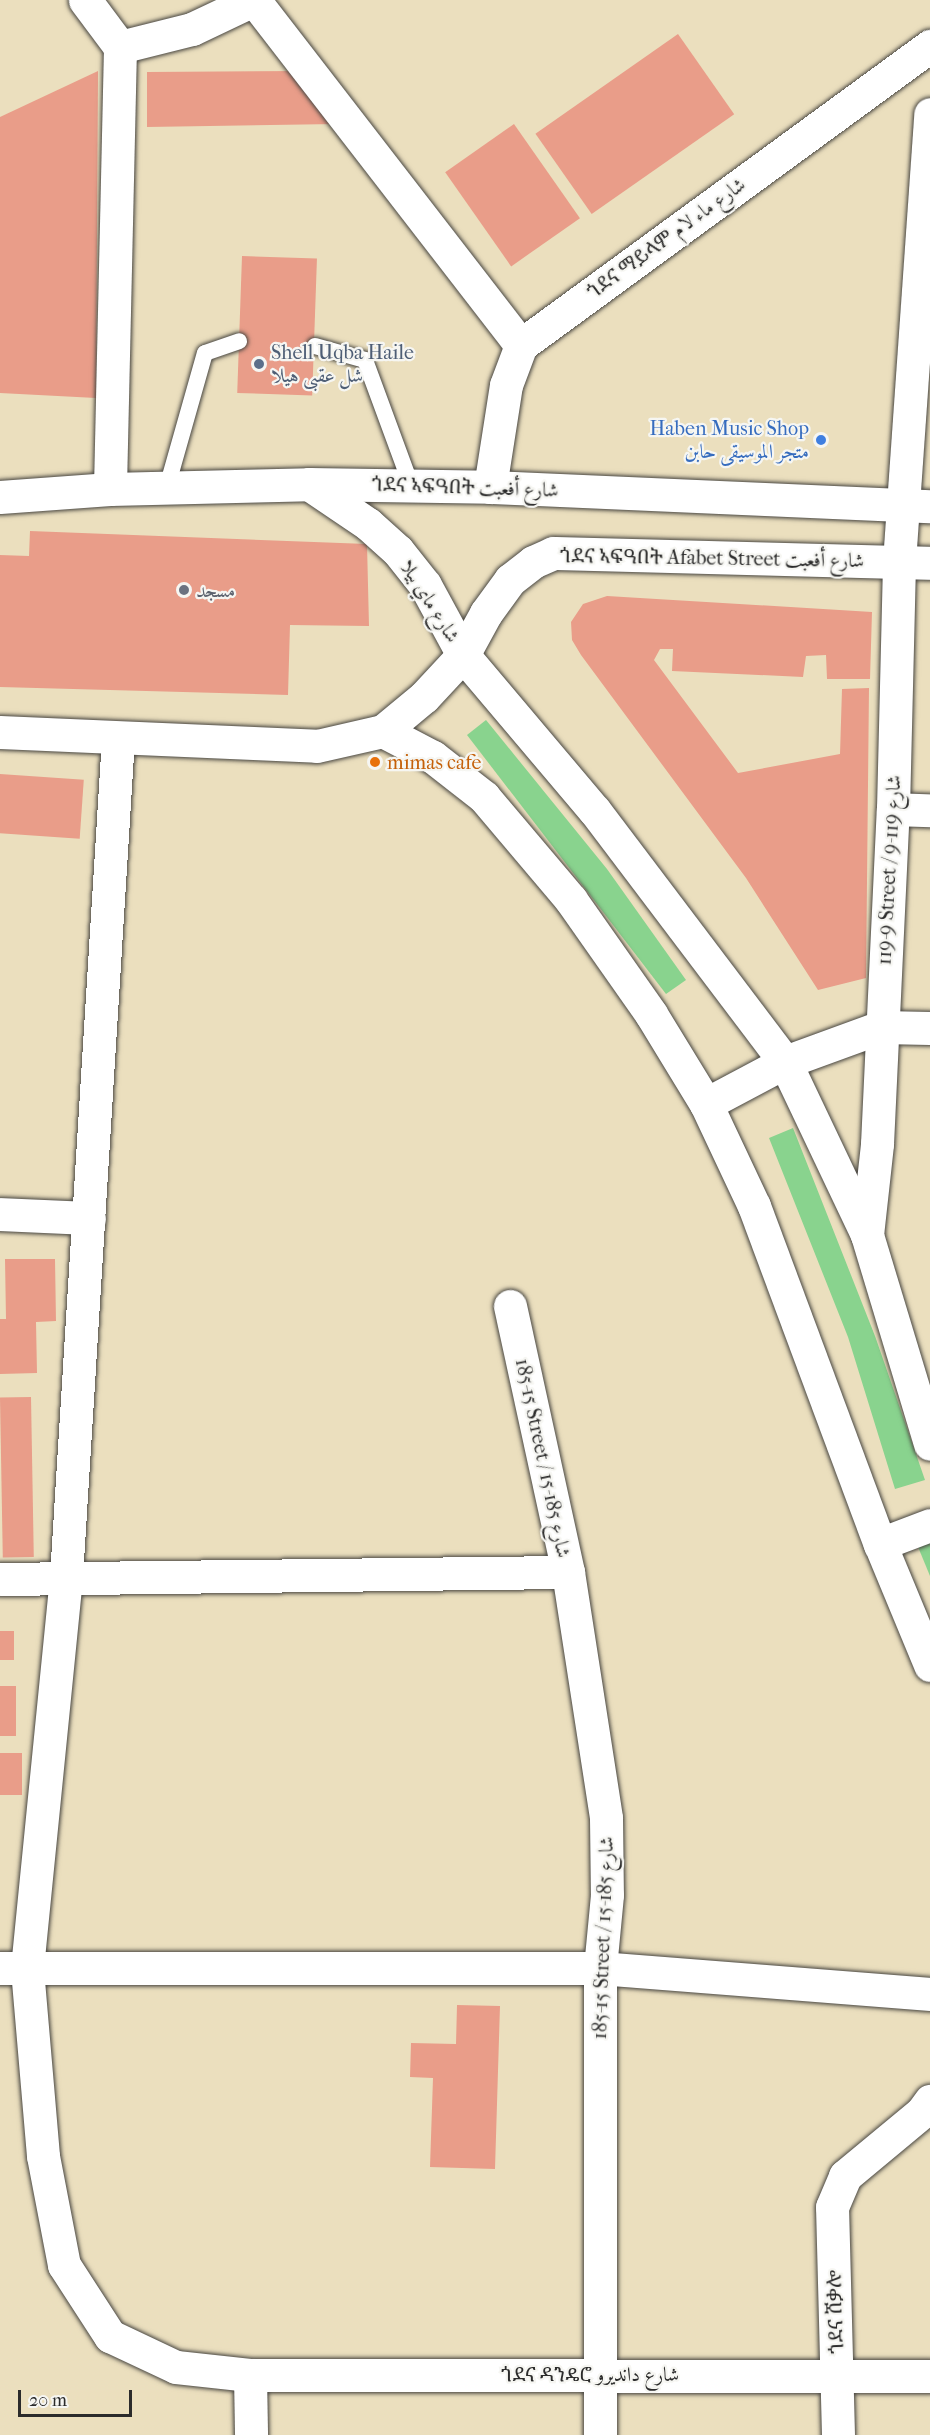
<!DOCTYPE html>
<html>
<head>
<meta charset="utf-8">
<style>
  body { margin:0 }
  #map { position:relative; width:930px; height:2435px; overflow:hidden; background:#ebdfbe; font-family:"IM FELL French Canon",Amiri,"Noto Serif Ethiopic",serif }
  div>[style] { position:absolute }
  .green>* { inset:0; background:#89d38e }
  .building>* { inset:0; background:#e99d89; transform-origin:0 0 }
  .roads { filter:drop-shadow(0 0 2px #484641) drop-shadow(0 0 2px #484641) }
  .lane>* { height:16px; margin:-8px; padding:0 8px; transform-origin:8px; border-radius:8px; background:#fff }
  .street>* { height:33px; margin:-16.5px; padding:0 16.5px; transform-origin:16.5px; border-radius:16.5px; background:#fff }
  .secondary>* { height:33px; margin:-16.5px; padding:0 16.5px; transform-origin:16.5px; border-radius:16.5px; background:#fff }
  .highway>* { height:33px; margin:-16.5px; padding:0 16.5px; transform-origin:16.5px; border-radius:16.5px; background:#fff }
  .dots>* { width:16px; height:16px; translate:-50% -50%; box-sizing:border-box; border:3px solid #f6f6f2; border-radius:50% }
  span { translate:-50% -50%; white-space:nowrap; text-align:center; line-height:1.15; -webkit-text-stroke:4.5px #f6f6f2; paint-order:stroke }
  .street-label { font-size:20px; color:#2b2b2b }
  .service-label { font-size:20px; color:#4e5e75 }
  .left { translate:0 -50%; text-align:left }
  .shop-label { font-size:20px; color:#366cbe }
  .right { translate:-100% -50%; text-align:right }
  .worship-label { font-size:20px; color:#5b616d }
  .food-label { font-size:20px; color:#c56008 }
  .scale { position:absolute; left:18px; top:2390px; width:114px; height:27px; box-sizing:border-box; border:3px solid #2b2b2b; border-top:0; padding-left:8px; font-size:18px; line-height:21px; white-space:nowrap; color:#2b2b2b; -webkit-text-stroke:4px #f6f6f2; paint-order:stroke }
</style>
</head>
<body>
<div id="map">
  <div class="green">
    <div style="clip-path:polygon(486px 720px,607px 869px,686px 980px,666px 994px,467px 735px)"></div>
    <div style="clip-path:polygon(793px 1128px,875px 1336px,925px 1480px,895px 1489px,848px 1337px,769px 1138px)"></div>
    <div style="clip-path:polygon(930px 1537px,930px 1576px,916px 1542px)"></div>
  </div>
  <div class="building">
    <div style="left:678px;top:34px;width:98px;height:174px;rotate:55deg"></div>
    <div style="clip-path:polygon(98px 71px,96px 398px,0 393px,0 117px)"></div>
    <div style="clip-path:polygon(304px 71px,336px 124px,147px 127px,147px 72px)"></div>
    <div style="left:514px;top:124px;width:115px;height:84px;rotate:55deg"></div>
    <div style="left:242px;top:256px;width:75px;height:137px;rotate:2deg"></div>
    <div style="clip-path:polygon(30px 531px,367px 544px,369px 626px,290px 625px,288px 695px,0 687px,0 555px,29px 556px)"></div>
    <div style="clip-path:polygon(607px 596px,872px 612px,870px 679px,827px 679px,826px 655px,806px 656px,803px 677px,672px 671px,673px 649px,660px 649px,654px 660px,738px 773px,840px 754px,842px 689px,869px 688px,866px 978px,818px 990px,746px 878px,581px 655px,572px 640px,571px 622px,583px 604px)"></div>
    <div style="left:0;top:774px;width:84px;height:59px;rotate:4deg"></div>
    <div style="clip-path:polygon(5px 1259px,55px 1259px,56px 1321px,36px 1322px,37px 1373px,0 1374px,0 1319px,6px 1319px)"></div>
    <div style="left:31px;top:1397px;width:160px;height:31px;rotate:89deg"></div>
    <div style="left:0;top:1631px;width:14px;height:29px"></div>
    <div style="left:0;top:1686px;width:16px;height:50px"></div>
    <div style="left:0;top:1753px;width:22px;height:42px"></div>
    <div style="clip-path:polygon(457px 2005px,500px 2006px,495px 2169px,430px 2167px,433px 2078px,410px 2077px,411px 2043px,456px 2044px)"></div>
  </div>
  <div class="roads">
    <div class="lane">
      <div style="left:315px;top:346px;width:52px;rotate:15.6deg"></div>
      <div style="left:365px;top:360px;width:133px;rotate:69.8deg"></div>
      <div style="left:167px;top:487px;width:139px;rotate:-74.2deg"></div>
      <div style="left:205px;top:353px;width:36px;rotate:-19deg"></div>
    </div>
    <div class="street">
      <div style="left:85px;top:0;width:59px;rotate:53.3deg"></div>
      <div style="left:120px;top:47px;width:442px;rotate:91.3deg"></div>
      <div style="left:254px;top:0;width:436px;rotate:52.3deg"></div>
      <div style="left:120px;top:47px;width:74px;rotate:-14deg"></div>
      <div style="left:192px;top:29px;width:68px;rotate:-25.4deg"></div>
      <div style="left:118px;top:738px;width:841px;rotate:93.55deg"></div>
      <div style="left:66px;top:1577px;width:394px;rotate:95.7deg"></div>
      <div style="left:27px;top:1969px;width:188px;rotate:85.1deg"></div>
      <div style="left:43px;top:2156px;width:111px;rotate:79.1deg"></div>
      <div style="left:64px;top:2265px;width:85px;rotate:57.1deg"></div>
      <div style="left:110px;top:2336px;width:73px;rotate:25.2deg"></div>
      <div style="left:176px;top:2367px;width:74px;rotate:6.2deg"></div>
      <div style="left:250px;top:2375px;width:680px;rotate:0.08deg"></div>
      <div style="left:893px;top:809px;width:37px;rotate:2deg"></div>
      <div style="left:706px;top:1104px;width:89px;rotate:-28deg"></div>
      <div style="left:785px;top:1062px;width:102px;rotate:-20deg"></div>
      <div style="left:881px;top:1027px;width:49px;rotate:1.2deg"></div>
      <div style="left:0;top:1214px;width:89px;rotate:2.6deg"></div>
      <div style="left:867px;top:1235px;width:92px;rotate:-83.7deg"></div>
      <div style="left:877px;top:1144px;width:335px;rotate:-87.3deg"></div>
      <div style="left:893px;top:809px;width:247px;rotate:-88.6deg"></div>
      <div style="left:899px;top:562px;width:449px;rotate:-86deg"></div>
      <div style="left:510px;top:1306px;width:272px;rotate:77.7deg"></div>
      <div style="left:568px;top:1572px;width:249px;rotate:81.2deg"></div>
      <div style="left:606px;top:1818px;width:77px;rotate:89.3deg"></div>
      <div style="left:607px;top:1895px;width:73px;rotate:95.5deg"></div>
      <div style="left:600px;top:1968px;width:467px;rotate:90deg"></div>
      <div style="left:880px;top:1544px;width:53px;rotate:-20.8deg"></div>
      <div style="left:0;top:1579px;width:568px;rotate:-0.71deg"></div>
      <div style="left:0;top:1968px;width:600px"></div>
      <div style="left:600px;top:1968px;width:331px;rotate:4.5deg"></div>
      <div style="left:250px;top:2375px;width:60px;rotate:89deg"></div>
      <div style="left:838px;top:2435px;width:228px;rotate:-91.5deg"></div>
      <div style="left:832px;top:2207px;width:34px;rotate:-67deg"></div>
      <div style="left:845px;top:2176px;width:100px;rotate:-39.7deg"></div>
      <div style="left:922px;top:2112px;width:14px;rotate:-54deg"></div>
    </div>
    <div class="secondary">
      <div style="left:309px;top:484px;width:71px;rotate:34.1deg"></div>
      <div style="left:368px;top:524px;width:40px;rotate:42deg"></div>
      <div style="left:398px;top:551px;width:43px;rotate:51.5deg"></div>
      <div style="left:425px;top:585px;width:80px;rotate:61.5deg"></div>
      <div style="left:463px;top:655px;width:204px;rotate:49.8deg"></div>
      <div style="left:595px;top:811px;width:315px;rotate:52.9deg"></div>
      <div style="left:785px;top:1062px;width:191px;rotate:64.6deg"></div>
      <div style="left:867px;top:1235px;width:218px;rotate:73.2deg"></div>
      <div style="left:490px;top:487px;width:103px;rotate:-81.1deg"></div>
      <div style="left:506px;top:385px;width:43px;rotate:-69.4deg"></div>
      <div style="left:521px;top:345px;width:507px;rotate:-36.17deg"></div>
      <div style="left:383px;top:731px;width:56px;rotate:27.5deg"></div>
      <div style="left:433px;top:757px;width:65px;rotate:38.1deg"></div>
      <div style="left:484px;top:797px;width:135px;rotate:49.8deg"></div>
      <div style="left:571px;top:900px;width:139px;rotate:54.9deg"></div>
      <div style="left:651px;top:1014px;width:105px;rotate:58.6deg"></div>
      <div style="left:706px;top:1104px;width:113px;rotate:64.8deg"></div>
      <div style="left:754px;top:1206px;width:361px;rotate:69.6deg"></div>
      <div style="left:880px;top:1544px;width:131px;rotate:67.5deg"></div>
    </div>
    <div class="highway">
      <div style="left:0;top:497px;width:110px;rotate:-4.2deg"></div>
      <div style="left:110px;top:489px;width:199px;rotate:-1.4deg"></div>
      <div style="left:309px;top:484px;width:181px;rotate:0.9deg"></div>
      <div style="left:490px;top:487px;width:440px;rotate:2.5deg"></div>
      <div style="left:0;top:732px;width:317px;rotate:2.5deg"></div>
      <div style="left:317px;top:746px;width:68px;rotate:-12.8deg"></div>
      <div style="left:383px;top:731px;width:53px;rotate:-39.7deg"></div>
      <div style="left:424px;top:697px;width:57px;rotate:-47.1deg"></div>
      <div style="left:463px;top:655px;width:48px;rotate:-61.3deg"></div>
      <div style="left:486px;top:613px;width:41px;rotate:-54deg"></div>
      <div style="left:510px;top:580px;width:29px;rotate:-38deg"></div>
      <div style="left:533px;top:562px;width:22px;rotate:-24deg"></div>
      <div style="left:553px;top:553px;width:377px;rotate:1.5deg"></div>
    </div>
  </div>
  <div class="dots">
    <div style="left:259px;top:364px;background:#5c6f8a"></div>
    <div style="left:821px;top:440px;background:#3f7fe0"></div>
    <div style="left:184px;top:590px;background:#6b7280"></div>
    <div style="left:375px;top:762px;background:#e8710a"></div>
  </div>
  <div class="street-label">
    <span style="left:666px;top:238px;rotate:-36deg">ጎደና ማይላም شارع ماء لام</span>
    <span style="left:465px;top:487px;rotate:2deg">ጎደና ኣፍዓበት شارع أفعبت</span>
    <span style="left:712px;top:558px;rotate:1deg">ጎደና ኣፍዓበት Afabet Street شارع أفعبت</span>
    <span style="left:430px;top:601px;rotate:58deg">شارع ماي بيلا</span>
    <span style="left:889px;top:870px;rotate:-87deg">119-9 Street / شارع 119-9</span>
    <span style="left:543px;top:1458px;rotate:78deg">185-15 Street / شارع 185-15</span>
    <span style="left:603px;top:1938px;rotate:-88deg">185-15 Street / شارع 185-15</span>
    <span style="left:835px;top:2312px;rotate:-92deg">ጎደና ሸቃሎ</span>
    <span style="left:590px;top:2374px">ጎደና ዳንዴሮ شارع دانديرو</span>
  </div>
  <div class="service-label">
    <span class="left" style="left:271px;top:364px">Shell Uqba Haile<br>شل عقبى هيلا</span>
  </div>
  <div class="shop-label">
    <span class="right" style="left:809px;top:440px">Haben Music Shop<br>متجر الموسيقى حابن</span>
  </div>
  <div class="worship-label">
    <span class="left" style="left:196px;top:590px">مسجد</span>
  </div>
  <div class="food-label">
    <span class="left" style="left:387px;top:762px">mimas cafe</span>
  </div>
  <div class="scale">20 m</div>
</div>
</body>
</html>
